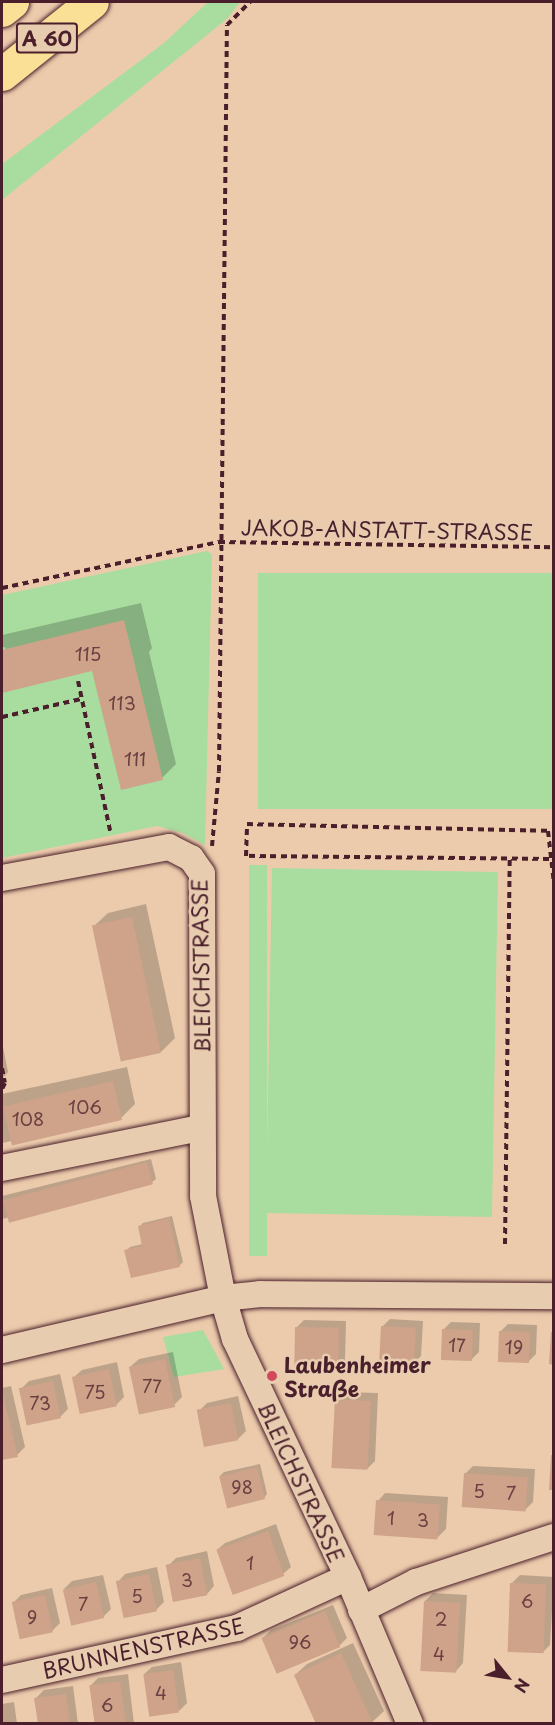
<!DOCTYPE html>
<html>
<head>
<meta charset="utf-8">
<style>
  body { margin:0 }
  #map { position:relative; width:555px; height:1725px; overflow:hidden; background:#eccbac; font-family:"Playpen Sans",sans-serif }
  div>[style] { position:absolute }
  .green>* { inset:0; background:#a8dd9f; transform-origin:0 0 }
  .shadow>* { inset:0; background:#0003 }
  .building>* { inset:0; background:#cfa389; transform-origin:0 0 }
  .path>* { height:4px; margin-top:-2px; transform-origin:0; background:repeating-linear-gradient(90deg,#4a1f2b 0 6px,transparent 0 10.5px) }
  .roads { filter:drop-shadow(0 0 2px #4a1f2b) drop-shadow(0 0 2px #4a1f2b) }
  .minor>* { height:26px; margin:-13px; padding:0 13px; transform-origin:13px; border-radius:13px; background:#e8ccaf }
  .motorway>* { height:33px; margin:-16.5px; padding:0 16.5px; transform-origin:16.5px; border-radius:16.5px; background:#fadf96 }
  .dots>* { width:16px; height:16px; translate:-50% -50%; box-sizing:border-box; border:3px solid #e8ccaf; border-radius:50% }
  span { translate:-50% -50%; white-space:nowrap; text-align:center; line-height:1.15; -webkit-text-stroke:5px #e8ccaf; paint-order:stroke }
  .number-label { font-size:18px; color:#6b4042 }
  .number-label span { -webkit-text-stroke-width:0 }
  .shield-label span { padding:2px 4px; background:#e8ccaf; border:2px solid; border-radius:4px; -webkit-text-stroke-width:0 }
  .shield-label { font-size:20px; color:#4a1f2b; font-weight:700 }
  .street-label { font-size:21px; color:#4a1f2b }
  .poi-label { font-size:21px; color:#4a1f2b; font-weight:700 }
  .left { translate:0 -50%; text-align:left }
  .frame { position:absolute; inset:0; border:3px solid #4a1f2b; pointer-events:none }
  .north { position:absolute; left:477px; top:1647px; width:60px; height:60px; -webkit-text-stroke:4px #e8ccaf; paint-order:stroke; rotate:120deg; font-size:16px; font-weight:700; line-height:24px; text-align:center; color:#4a1f2b }
  .north::after { content:''; display:block; margin:auto; width:21px; height:27px; background:#4a1f2b; clip-path:polygon(50% 0,100% 100%,50% 72%,0 100%) }
</style>
</head>
<body>
<div id="map">
  <div class="green">
    <div style="clip-path:polygon(208px 2px,240px 2px,228px 18px,2px 200px,2px 164px,164px 43px)"></div>
    <div style="clip-path:polygon(207px 551px,212px 554px,205px 845px,183px 833px,157px 826px,2px 858px,2px 595px)"></div>
    <div style="left:258px;top:573px;width:295px;height:236px"></div>
    <div style="left:249px;top:865px;width:18px;height:391px"></div>
    <div style="left:272px;top:868px;width:226px;height:345px;rotate:1deg"></div>
    <div style="clip-path:polygon(203px 1330px,224px 1369px,174px 1377px,163px 1337px)"></div>
  </div>
  <div class="shadow">
    <div style="clip-path:polygon(141px 603px,152px 648px,149px 652px,176px 764px,162px 778px,93px 669px,2px 691px,2px 651px,6px 650px,5px 647px,2px 648px,2px 635px)"></div>
    <div style="clip-path:polygon(146px 904px,175px 1038px,161px 1052px,93px 927px,108px 913px)"></div>
    <div style="clip-path:polygon(2px 1042px,8px 1072px,2px 1079px)"></div>
    <div style="clip-path:polygon(127px 1067px,135px 1104px,121px 1118px,2px 1143px,2px 1094px)"></div>
    <div style="clip-path:polygon(151px 1159px,156px 1179px,152px 1182px,2px 1219px,2px 1196px)"></div>
    <div style="clip-path:polygon(172px 1216px,183px 1262px,179px 1266px,126px 1251px,130px 1247px,143px 1244px,140px 1226px,143px 1223px)"></div>
    <div style="clip-path:polygon(390px 1319px,423px 1321px,421px 1356px,413px 1364px,382px 1327px)"></div>
    <div style="clip-path:polygon(304px 1320px,346px 1321px,345px 1361px,337px 1369px,296px 1328px)"></div>
    <div style="clip-path:polygon(451px 1322px,480px 1323px,479px 1352px,471px 1360px,443px 1330px)"></div>
    <div style="clip-path:polygon(508px 1324px,537px 1325px,536px 1354px,528px 1362px,500px 1332px)"></div>
    <div style="clip-path:polygon(173px 1352px,182px 1397px,174px 1405px,131px 1366px,139px 1359px)"></div>
    <div style="clip-path:polygon(117px 1362px,124px 1397px,116px 1405px,74px 1377px,82px 1370px)"></div>
    <div style="clip-path:polygon(60px 1374px,68px 1409px,60px 1417px,21px 1389px,29px 1381px)"></div>
    <div style="clip-path:polygon(11px 1386px,25px 1447px,17px 1455px,2px 1458px,2px 1388px)"></div>
    <div style="clip-path:polygon(345px 1392px,378px 1393px,375px 1461px,367px 1469px,337px 1399px)"></div>
    <div style="clip-path:polygon(238px 1396px,246px 1431px,238px 1439px,199px 1411px,207px 1403px)"></div>
    <div style="clip-path:polygon(260px 1464px,267px 1494px,264px 1498px,220px 1476px,224px 1472px)"></div>
    <div style="clip-path:polygon(473px 1466px,535px 1469px,533px 1502px,525px 1510px,465px 1474px)"></div>
    <div style="clip-path:polygon(385px 1493px,448px 1497px,446px 1529px,438px 1537px,378px 1501px)"></div>
    <div style="clip-path:polygon(276px 1524px,291px 1567px,283px 1574px,217px 1550px,225px 1543px)"></div>
    <div style="clip-path:polygon(207px 1551px,214px 1586px,207px 1594px,168px 1566px,176px 1558px)"></div>
    <div style="clip-path:polygon(157px 1567px,164px 1602px,156px 1610px,118px 1582px,125px 1574px)"></div>
    <div style="clip-path:polygon(103px 1575px,111px 1609px,103px 1617px,64px 1589px,72px 1581px)"></div>
    <div style="clip-path:polygon(520px 1575px,554px 1577px,550px 1645px,542px 1653px,512px 1583px)"></div>
    <div style="clip-path:polygon(52px 1588px,60px 1623px,52px 1631px,13px 1603px,21px 1595px)"></div>
    <div style="clip-path:polygon(433px 1593px,467px 1595px,463px 1663px,456px 1671px,425px 1601px)"></div>
    <div style="clip-path:polygon(333px 1605px,347px 1638px,339px 1646px,263px 1638px,271px 1630px)"></div>
    <div style="clip-path:polygon(353px 1643px,384px 1711px,370px 1724px,295px 1675px,307px 1664px)"></div>
    <div style="clip-path:polygon(181px 1662px,187px 1703px,179px 1711px,144px 1674px,152px 1667px)"></div>
    <div style="clip-path:polygon(128px 1674px,134px 1724px,95px 1724px,90px 1686px,98px 1678px)"></div>
    <div style="clip-path:polygon(73px 1686px,78px 1724px,39px 1724px,36px 1698px,44px 1690px)"></div>
    <div style="clip-path:polygon(14px 1702px,17px 1724px,2px 1724px,2px 1704px)"></div>
  </div>
  <div class="building">
    <div style="clip-path:polygon(124px 620px,163px 780px,121px 790px,92px 671px,2px 693px,2px 650px)"></div>
    <div style="left:132px;top:917px;width:139px;height:41px;rotate:78deg"></div>
    <div style="left:113px;top:1081px;width:40px;height:113px;rotate:77deg"></div>
    <div style="left:147px;top:1162px;width:23px;height:149px;rotate:75deg"></div>
    <div style="clip-path:polygon(169px 1218px,180px 1267px,131px 1278px,124px 1250px,142px 1246px,138px 1226px)"></div>
    <div style="left:381px;top:1326px;width:35px;height:37px;rotate:3deg"></div>
    <div style="left:295px;top:1327px;width:44px;height:43px;rotate:1deg"></div>
    <div style="left:442px;top:1329px;width:31px;height:31px;rotate:2deg"></div>
    <div style="left:499px;top:1331px;width:31px;height:31px;rotate:2deg"></div>
    <div style="clip-path:polygon(551px 1332px,554px 1332px,554px 1365px,549px 1364px)"></div>
    <div style="left:165px;top:1359px;width:49px;height:37px;rotate:78deg"></div>
    <div style="left:109px;top:1369px;width:38px;height:38px;rotate:78deg"></div>
    <div style="left:53px;top:1381px;width:38px;height:35px;rotate:78deg"></div>
    <div style="clip-path:polygon(2px 1390px,18px 1457px,2px 1460px)"></div>
    <div style="left:335px;top:1399px;width:36px;height:69px;rotate:3deg"></div>
    <div style="left:231px;top:1403px;width:38px;height:35px;rotate:79deg"></div>
    <div style="clip-path:polygon(551px 1455px,554px 1455px,554px 1490px,549px 1490px)"></div>
    <div style="left:257px;top:1467px;width:33px;height:39px;rotate:76deg"></div>
    <div style="left:464px;top:1473px;width:64px;height:34px;rotate:4deg"></div>
    <div style="left:376px;top:1500px;width:64px;height:35px;rotate:4deg"></div>
    <div style="left:268px;top:1531px;width:48px;height:55px;rotate:70deg"></div>
    <div style="left:200px;top:1558px;width:38px;height:35px;rotate:79deg"></div>
    <div style="left:149px;top:1574px;width:38px;height:34px;rotate:78deg"></div>
    <div style="left:96px;top:1582px;width:37px;height:34px;rotate:77deg"></div>
    <div style="left:510px;top:1583px;width:36px;height:69px;rotate:2deg"></div>
    <div style="left:45px;top:1595px;width:38px;height:34px;rotate:78deg"></div>
    <div style="left:424px;top:1601px;width:36px;height:70px;rotate:3deg"></div>
    <div style="left:325px;top:1611px;width:39px;height:69px;rotate:67deg"></div>
    <div style="clip-path:polygon(341px 1653px,373px 1724px,316px 1724px,294px 1675px)"></div>
    <div style="left:173px;top:1670px;width:43px;height:30px;rotate:82deg"></div>
    <div style="left:120px;top:1681px;width:43px;height:31px;rotate:82deg"></div>
    <div style="clip-path:polygon(66px 1694px,70px 1724px,38px 1724px,34px 1698px)"></div>
  </div>
  <div class="path">
    <div style="left:2px;top:588px;width:222px;rotate:-12deg"></div>
    <div style="left:219px;top:542px;width:335px;rotate:0.9deg"></div>
    <div style="left:78px;top:681px;width:157px;rotate:77.9deg"></div>
    <div style="left:2px;top:717px;width:81px;rotate:-12.8deg"></div>
    <div style="left:212px;top:846px;width:75px;rotate:-84.7deg"></div>
    <div style="left:219px;top:771px;width:746px;rotate:-89.39deg"></div>
    <div style="left:227px;top:25px;width:33px;rotate:-45deg"></div>
    <div style="left:549px;top:859px;width:303px;rotate:-179.4deg"></div>
    <div style="left:246px;top:856px;width:32px;rotate:-88deg"></div>
    <div style="left:247px;top:824px;width:301px;rotate:1.3deg"></div>
    <div style="left:548px;top:831px;width:53px;rotate:83.5deg"></div>
    <div style="left:2px;top:1068px;width:15px;rotate:79deg"></div>
    <div style="left:5px;top:1083px;width:7px;rotate:117deg"></div>
    <div style="left:505px;top:1244px;width:384px;rotate:-89.3deg"></div>
  </div>
  <div class="roads">
    <div class="minor">
      <div style="left:2px;top:878px;width:170px;rotate:-10.5deg"></div>
      <div style="left:169px;top:847px;width:25px;rotate:27deg"></div>
      <div style="left:191px;top:858px;width:19px;rotate:55deg"></div>
      <div style="left:202px;top:874px;width:322px;rotate:89.8deg"></div>
      <div style="left:203px;top:1196px;width:104px;rotate:78.9deg"></div>
      <div style="left:223px;top:1298px;width:43px;rotate:73.7deg"></div>
      <div style="left:235px;top:1339px;width:263px;rotate:64.6deg"></div>
      <div style="left:348px;top:1577px;width:160px;rotate:67.1deg"></div>
      <div style="left:2px;top:1168px;width:203px;rotate:-11.4deg"></div>
      <div style="left:2px;top:1350px;width:227px;rotate:-13.2deg"></div>
      <div style="left:223px;top:1298px;width:37px;rotate:-6deg"></div>
      <div style="left:260px;top:1294px;width:294px;rotate:0.4deg"></div>
      <div style="left:361px;top:1610px;width:62px;rotate:-27deg"></div>
      <div style="left:416px;top:1582px;width:145px;rotate:-18.1deg"></div>
      <div style="left:2px;top:1680px;width:241px;rotate:-12.5deg"></div>
      <div style="left:237px;top:1628px;width:122px;rotate:-24.7deg"></div>
    </div>
    <div class="motorway">
      <div style="left:2px;top:10px;width:13px;rotate:-39deg"></div>
      <div style="left:2px;top:74px;width:115px;rotate:-38.7deg"></div>
    </div>
  </div>
  <div class="dots">
    <div style="left:272px;top:1376px;background:#d1495b"></div>
  </div>
  <div class="number-label">
    <span style="left:88px;top:654px">115</span>
    <span style="left:122px;top:703px">113</span>
    <span style="left:135px;top:759px">111</span>
    <span style="left:85px;top:1107px">106</span>
    <span style="left:28px;top:1119px">108</span>
    <span style="left:457px;top:1345px">17</span>
    <span style="left:514px;top:1347px">19</span>
    <span style="left:152px;top:1386px">77</span>
    <span style="left:95px;top:1392px">75</span>
    <span style="left:40px;top:1403px">73</span>
    <span style="left:242px;top:1487px">98</span>
    <span style="left:479px;top:1491px">5</span>
    <span style="left:511px;top:1493px">7</span>
    <span style="left:391px;top:1518px">1</span>
    <span style="left:423px;top:1520px">3</span>
    <span style="left:250px;top:1563px">1</span>
    <span style="left:187px;top:1580px">3</span>
    <span style="left:137px;top:1596px">5</span>
    <span style="left:527px;top:1601px">6</span>
    <span style="left:83px;top:1604px">7</span>
    <span style="left:32px;top:1617px">9</span>
    <span style="left:441px;top:1619px">2</span>
    <span style="left:300px;top:1642px">96</span>
    <span style="left:439px;top:1654px">4</span>
    <span style="left:161px;top:1693px">4</span>
    <span style="left:107px;top:1705px">6</span>
  </div>
  <div class="shield-label">
    <span style="left:47px;top:38px">A 60</span>
  </div>
  <div class="street-label">
    <span style="left:387px;top:529px;rotate:1deg">JAKOB-ANSTATT-STRASSE</span>
    <span style="left:200px;top:966px;rotate:-91deg">BLEICHSTRASSE</span>
    <span style="left:302px;top:1482px;rotate:65deg">BLEICHSTRASSE</span>
    <span style="left:143px;top:1647px;rotate:-13deg">BRUNNENSTRASSE</span>
  </div>
  <div class="poi-label">
    <span class="left" style="left:284px;top:1376px">Laubenheimer<br>Straße</span>
  </div>
  <div class="frame"></div>
  <div class="north">N</div>
</div>
</body>
</html>
